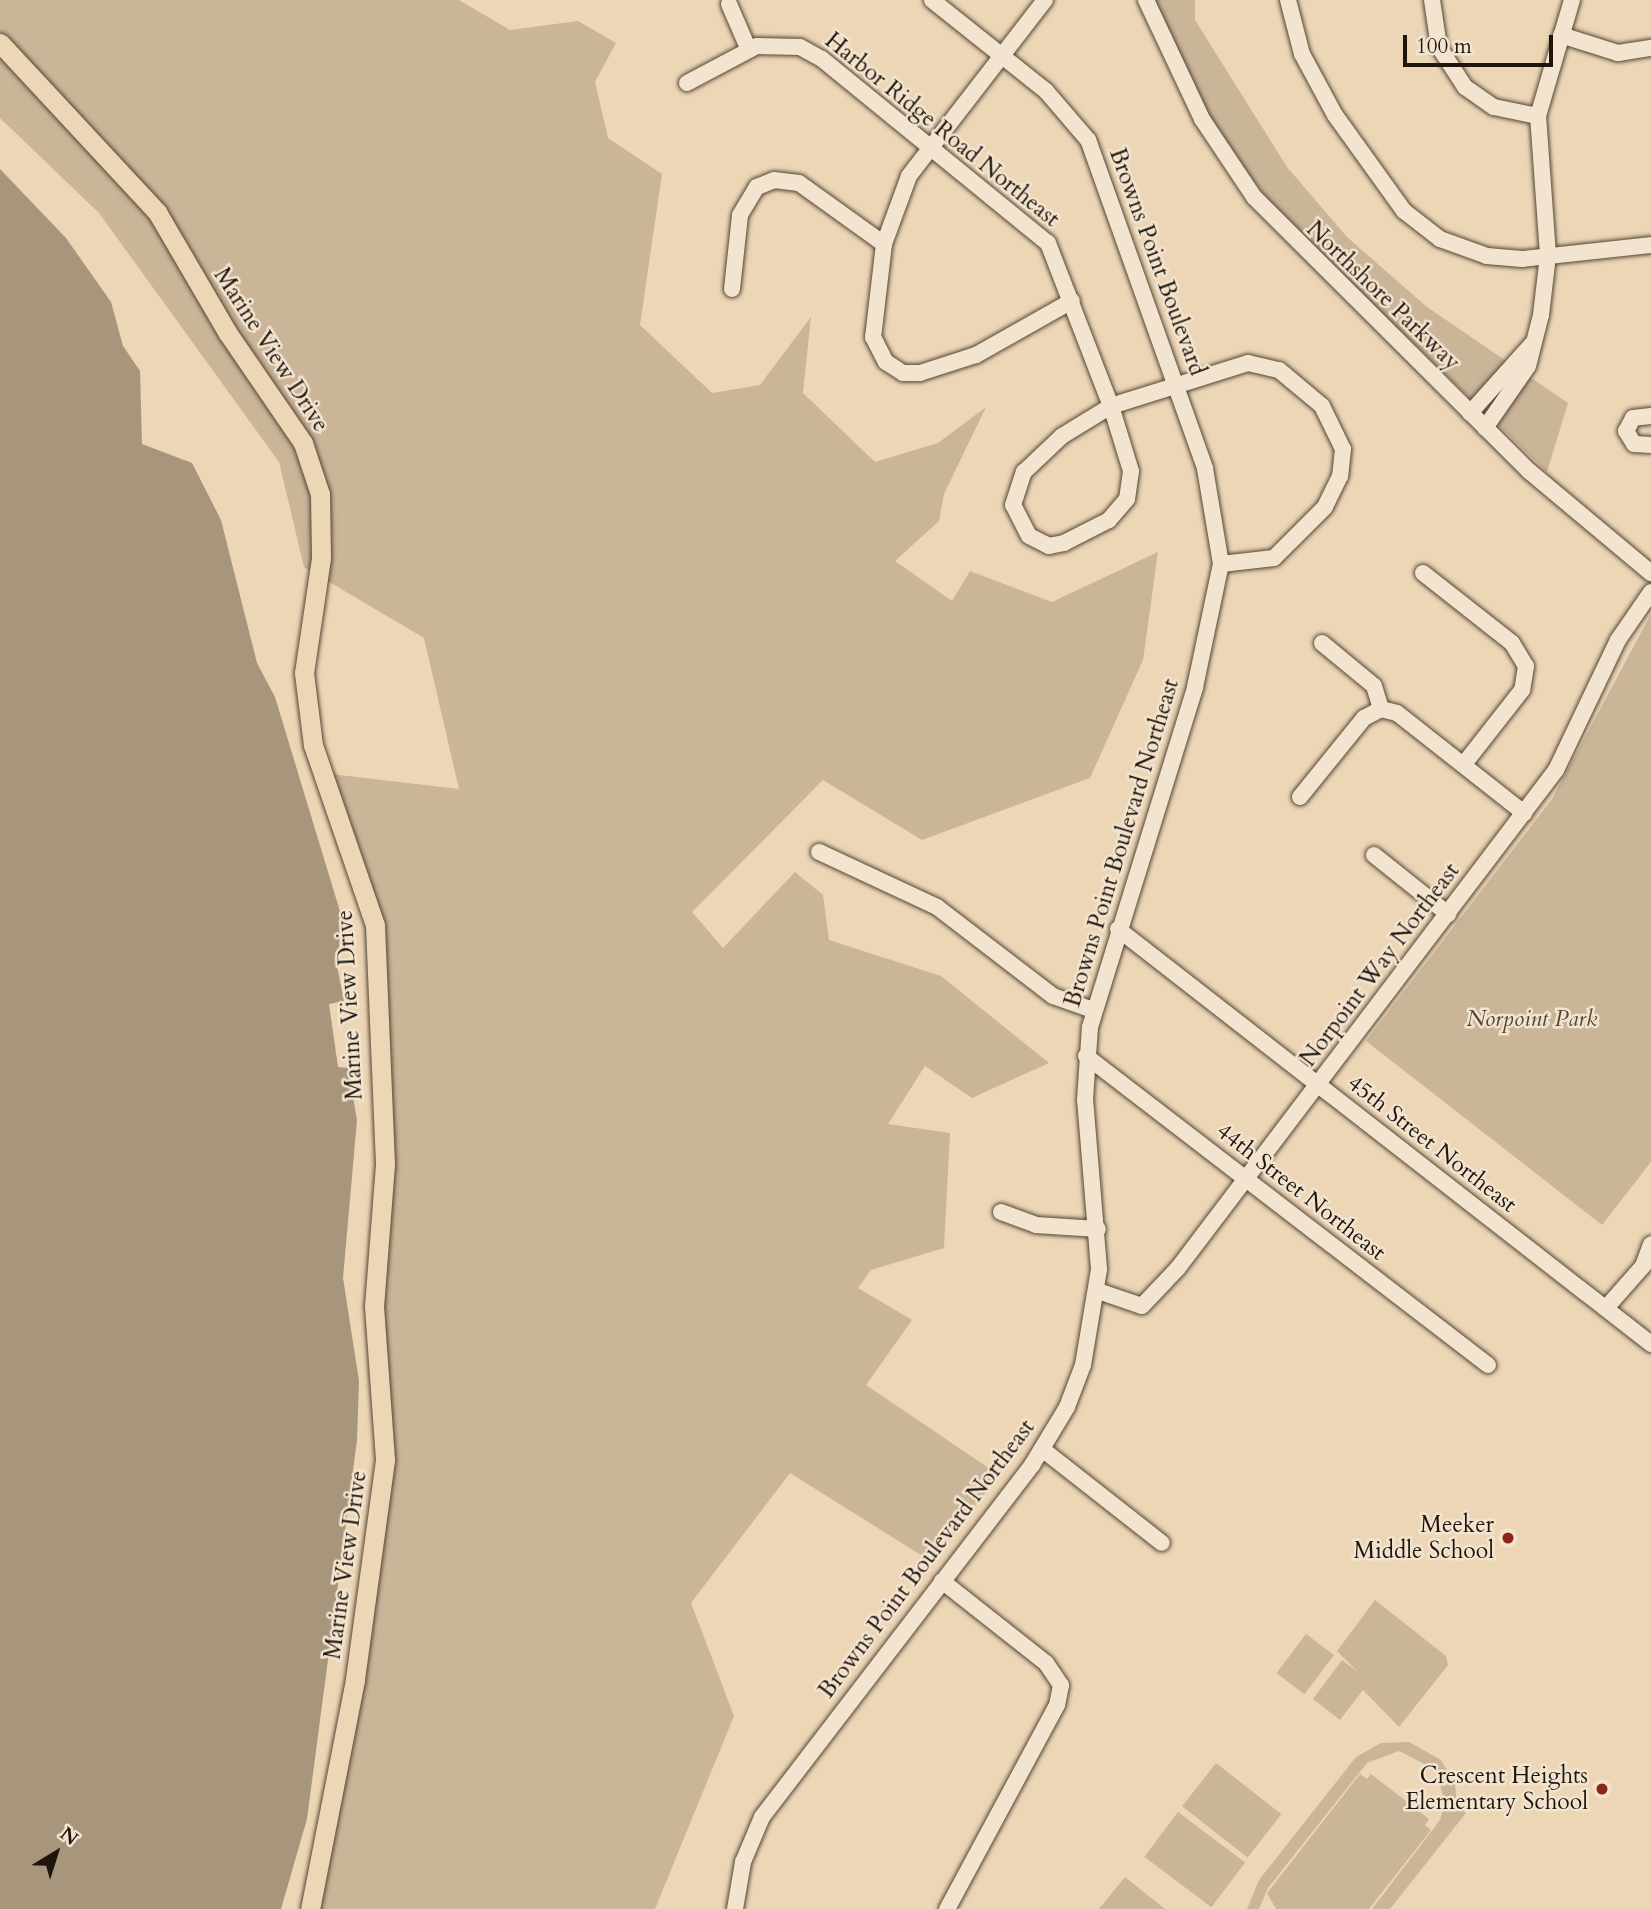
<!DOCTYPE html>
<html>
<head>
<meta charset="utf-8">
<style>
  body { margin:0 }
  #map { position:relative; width:1651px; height:1909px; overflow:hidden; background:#edd6b6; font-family:Cardo,serif }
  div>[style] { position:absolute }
  .green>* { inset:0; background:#cab599; transform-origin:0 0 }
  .water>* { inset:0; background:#a7957c }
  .roads { filter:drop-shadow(0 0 2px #524636) drop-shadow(0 0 2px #524636) }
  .minor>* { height:16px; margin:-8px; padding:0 8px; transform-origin:8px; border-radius:8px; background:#f3e4d0 }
  .major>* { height:19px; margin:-9.5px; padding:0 9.5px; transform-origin:9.5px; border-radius:9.5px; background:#edd6b6 }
  .dots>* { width:19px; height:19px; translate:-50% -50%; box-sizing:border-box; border:4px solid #f3e4d0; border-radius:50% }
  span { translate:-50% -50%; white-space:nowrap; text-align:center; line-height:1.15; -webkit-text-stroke:5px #f3e4d0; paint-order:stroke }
  .street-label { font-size:23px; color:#1e160c }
  .park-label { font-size:23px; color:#524636; font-style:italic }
  .poi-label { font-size:23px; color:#1e160c }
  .right { translate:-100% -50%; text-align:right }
  .north { position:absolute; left:21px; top:1818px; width:70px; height:70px; -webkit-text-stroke:5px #f3e4d0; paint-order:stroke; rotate:38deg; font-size:19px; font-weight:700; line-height:28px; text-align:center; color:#1e160c }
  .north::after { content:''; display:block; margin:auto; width:24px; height:32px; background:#1e160c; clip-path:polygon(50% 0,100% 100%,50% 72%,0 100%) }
  .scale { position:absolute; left:1403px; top:35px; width:150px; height:32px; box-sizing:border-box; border:4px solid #1e160c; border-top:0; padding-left:9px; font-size:21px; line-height:24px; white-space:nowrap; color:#1e160c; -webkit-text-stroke:5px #f3e4d0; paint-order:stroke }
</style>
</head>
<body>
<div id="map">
  <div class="green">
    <div style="clip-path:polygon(0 0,459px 0,510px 30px,578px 21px,616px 43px,595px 82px,608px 138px,662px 174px,640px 325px,712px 393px,760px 385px,811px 317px,803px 393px,875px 462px,938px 443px,986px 407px,944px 494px,939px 521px,895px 561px,952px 601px,970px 571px,1052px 602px,1158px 552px,1143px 660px,1090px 778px,922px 840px,823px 780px,692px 912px,723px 948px,795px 872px,823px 895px,829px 940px,941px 976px,1049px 1063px,972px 1098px,925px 1066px,888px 1124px,950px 1133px,944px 1248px,871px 1270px,858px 1288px,912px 1320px,866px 1385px,999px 1475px,932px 1562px,790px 1473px,691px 1603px,734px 1716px,655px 1909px,313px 1909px,382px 1487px,379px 1077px,364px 879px,322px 773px,459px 789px,424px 638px,304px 567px,279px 462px,99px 213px,0 118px)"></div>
    <div style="clip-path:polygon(1153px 0,1195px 0,1195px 20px,1287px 167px,1347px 237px,1427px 307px,1568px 403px,1547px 472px,1279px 214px,1190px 97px)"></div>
    <div style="clip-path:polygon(1651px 614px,1651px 1162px,1602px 1225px,1366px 1041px,1552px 799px)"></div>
    <div style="clip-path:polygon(1375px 1600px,1446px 1656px,1448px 1665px,1399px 1727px,1363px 1690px,1340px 1720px,1313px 1699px,1342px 1660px,1358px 1672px,1337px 1651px)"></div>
    <div style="left:1306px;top:1634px;width:35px;height:49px;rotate:37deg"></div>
    <div style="clip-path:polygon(1409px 1742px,1441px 1760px,1455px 1784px,1457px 1805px,1466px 1813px,1390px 1909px,1372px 1909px,1440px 1820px,1445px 1803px,1436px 1770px,1399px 1751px,1367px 1763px,1268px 1888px,1259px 1909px,1247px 1909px,1259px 1880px,1356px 1757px,1381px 1743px)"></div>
    <div style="left:1216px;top:1763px;width:83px;height:55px;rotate:38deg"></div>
    <div style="clip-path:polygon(1360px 1774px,1367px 1779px,1371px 1774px,1429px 1819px,1425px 1825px,1431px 1830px,1369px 1909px,1276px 1909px,1267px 1893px)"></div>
    <div style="left:1178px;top:1812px;width:84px;height:56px;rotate:37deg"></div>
    <div style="clip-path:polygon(1125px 1877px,1165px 1909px,1099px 1909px)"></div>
  </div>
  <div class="water">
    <div style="clip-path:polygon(0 169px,66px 238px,111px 302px,123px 346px,140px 371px,142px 444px,192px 463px,221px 520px,257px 663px,275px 697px,342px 918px,337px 966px,344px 1001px,329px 1004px,338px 1067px,348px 1068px,357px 1120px,343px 1278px,359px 1381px,357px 1440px,307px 1819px,281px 1909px,0 1909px)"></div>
  </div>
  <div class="roads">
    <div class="minor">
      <div style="left:1045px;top:0;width:222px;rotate:127.7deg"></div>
      <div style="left:909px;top:176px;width:72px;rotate:110.2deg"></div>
      <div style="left:884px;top:244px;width:94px;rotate:96.7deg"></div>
      <div style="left:873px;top:337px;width:28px;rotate:63deg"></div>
      <div style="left:886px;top:362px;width:20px;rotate:33deg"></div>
      <div style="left:903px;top:373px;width:17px"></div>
      <div style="left:920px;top:373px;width:59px;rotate:-17.8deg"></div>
      <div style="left:976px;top:355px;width:110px;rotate:-29.4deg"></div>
      <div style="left:1146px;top:0;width:132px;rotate:64.8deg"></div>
      <div style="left:1202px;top:119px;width:94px;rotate:56.3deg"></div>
      <div style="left:1254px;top:197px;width:388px;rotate:44.9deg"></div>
      <div style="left:1529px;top:471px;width:159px;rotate:39.9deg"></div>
      <div style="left:1288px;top:0;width:56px;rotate:75.5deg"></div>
      <div style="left:1302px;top:54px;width:69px;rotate:61.6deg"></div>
      <div style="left:1335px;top:115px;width:118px;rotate:54.3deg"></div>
      <div style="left:1404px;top:211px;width:46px;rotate:37.9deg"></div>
      <div style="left:1440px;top:239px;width:50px;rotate:19.9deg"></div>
      <div style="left:1487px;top:256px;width:35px;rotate:5deg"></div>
      <div style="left:1522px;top:259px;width:130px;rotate:-6.2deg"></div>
      <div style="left:1432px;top:0;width:48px;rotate:81.5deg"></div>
      <div style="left:1439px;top:47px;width:48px;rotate:57deg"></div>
      <div style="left:1465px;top:87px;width:35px;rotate:35deg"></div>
      <div style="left:1494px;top:107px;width:45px;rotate:11.6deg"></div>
      <div style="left:729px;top:4px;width:48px;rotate:66.6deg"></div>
      <div style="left:1561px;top:35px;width:60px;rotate:17.5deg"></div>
      <div style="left:1618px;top:53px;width:33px;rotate:-9deg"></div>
      <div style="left:687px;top:83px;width:79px;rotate:-27.9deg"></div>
      <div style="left:757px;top:46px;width:43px;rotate:1.3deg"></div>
      <div style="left:800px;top:47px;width:25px;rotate:29deg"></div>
      <div style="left:822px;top:59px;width:291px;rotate:39.2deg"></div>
      <div style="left:1048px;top:243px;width:175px;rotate:68.9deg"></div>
      <div style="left:1111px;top:406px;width:144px;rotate:-17.4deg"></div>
      <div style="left:1248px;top:363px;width:32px;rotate:13deg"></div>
      <div style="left:1279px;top:370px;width:56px;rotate:39.9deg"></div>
      <div style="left:1322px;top:406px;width:48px;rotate:64deg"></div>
      <div style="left:1343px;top:449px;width:27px;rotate:96deg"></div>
      <div style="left:1340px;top:476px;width:34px;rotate:116deg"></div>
      <div style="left:1325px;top:507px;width:72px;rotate:135deg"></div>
      <div style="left:1274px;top:558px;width:53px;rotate:173.5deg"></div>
      <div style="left:732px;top:289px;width:74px;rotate:-83.8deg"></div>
      <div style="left:740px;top:215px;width:33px;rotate:-59deg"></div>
      <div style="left:757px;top:187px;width:18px;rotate:-22deg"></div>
      <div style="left:774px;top:180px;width:25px;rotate:7deg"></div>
      <div style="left:799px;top:183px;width:105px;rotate:35.7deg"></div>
      <div style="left:1111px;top:406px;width:68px;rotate:72.9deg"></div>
      <div style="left:1131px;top:471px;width:28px;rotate:98deg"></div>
      <div style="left:1127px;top:499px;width:28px;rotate:131deg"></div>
      <div style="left:1109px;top:520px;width:51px;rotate:152.9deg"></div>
      <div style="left:1064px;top:543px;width:15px;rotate:169deg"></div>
      <div style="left:1049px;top:546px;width:22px;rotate:-153deg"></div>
      <div style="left:1029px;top:536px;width:35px;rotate:-117deg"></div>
      <div style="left:1013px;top:505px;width:35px;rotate:-72deg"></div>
      <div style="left:1024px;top:472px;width:52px;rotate:-43.5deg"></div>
      <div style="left:1062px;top:436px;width:57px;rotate:-31.5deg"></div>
      <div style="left:1470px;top:413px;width:93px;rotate:-48.1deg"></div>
      <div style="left:1651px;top:416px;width:18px;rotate:174deg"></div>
      <div style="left:1633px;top:418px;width:15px;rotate:118deg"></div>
      <div style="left:1626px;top:431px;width:15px;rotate:58deg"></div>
      <div style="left:1634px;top:444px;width:17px;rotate:3deg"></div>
      <div style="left:1485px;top:428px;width:75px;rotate:-55.3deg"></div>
      <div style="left:1528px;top:366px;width:53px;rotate:-75.7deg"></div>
      <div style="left:1541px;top:315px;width:60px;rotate:-83.3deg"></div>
      <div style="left:1548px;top:255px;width:139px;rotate:-94.1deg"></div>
      <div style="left:1538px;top:116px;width:121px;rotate:-73.7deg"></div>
      <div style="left:1423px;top:573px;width:113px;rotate:38.2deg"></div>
      <div style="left:1512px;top:643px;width:27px;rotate:59deg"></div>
      <div style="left:1526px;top:666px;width:24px;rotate:99deg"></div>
      <div style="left:1522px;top:690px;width:94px;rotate:128.1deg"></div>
      <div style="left:1322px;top:643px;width:67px;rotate:39.6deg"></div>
      <div style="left:1374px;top:686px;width:24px;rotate:73deg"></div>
      <div style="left:1300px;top:797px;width:102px;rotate:-51deg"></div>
      <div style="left:1364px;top:718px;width:19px;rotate:-28deg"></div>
      <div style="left:1381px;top:709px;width:16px;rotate:14deg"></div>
      <div style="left:1397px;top:713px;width:162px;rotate:38.2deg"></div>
      <div style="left:819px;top:852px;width:130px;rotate:25deg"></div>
      <div style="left:937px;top:907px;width:146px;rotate:37.5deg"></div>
      <div style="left:1053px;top:996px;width:42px;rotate:19.3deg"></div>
      <div style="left:1374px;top:855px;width:95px;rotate:38.6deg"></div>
      <div style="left:1118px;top:929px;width:676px;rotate:37.9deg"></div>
      <div style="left:1086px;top:1056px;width:507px;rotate:37.55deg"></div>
      <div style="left:1001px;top:1212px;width:37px;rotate:20deg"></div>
      <div style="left:1036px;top:1225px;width:62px;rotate:3.7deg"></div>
      <div style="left:1643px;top:1266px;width:23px;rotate:-70deg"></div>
      <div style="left:1098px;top:1291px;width:46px;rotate:18.8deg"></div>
      <div style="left:1142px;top:1306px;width:52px;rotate:-46.5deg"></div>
      <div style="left:1178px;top:1268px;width:625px;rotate:-52.8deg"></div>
      <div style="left:1556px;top:770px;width:144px;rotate:-64.5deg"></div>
      <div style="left:1618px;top:640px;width:58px;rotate:-55.5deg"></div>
      <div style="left:1606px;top:1308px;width:56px;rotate:-48.6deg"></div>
      <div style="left:1042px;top:1449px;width:152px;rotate:38.1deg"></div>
      <div style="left:942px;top:1581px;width:132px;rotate:38.3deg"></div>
      <div style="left:1046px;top:1663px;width:27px;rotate:56deg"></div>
      <div style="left:1061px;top:1685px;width:20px;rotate:101deg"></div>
      <div style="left:1057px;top:1705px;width:232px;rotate:118.3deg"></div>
      <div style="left:735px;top:1909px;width:48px;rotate:-80.3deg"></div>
      <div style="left:743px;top:1862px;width:49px;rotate:-67.1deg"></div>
      <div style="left:762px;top:1817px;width:444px;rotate:-52.5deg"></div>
      <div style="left:1032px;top:1465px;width:68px;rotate:-58.9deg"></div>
      <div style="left:1067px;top:1407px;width:45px;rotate:-69.1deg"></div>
      <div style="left:1083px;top:1365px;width:97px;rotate:-80.5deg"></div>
      <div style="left:1099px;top:1269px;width:170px;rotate:-94.7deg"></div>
      <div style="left:1085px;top:1100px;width:73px;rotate:-86.1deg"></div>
      <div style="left:1090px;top:1027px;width:356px;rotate:-72.8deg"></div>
      <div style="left:1195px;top:687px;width:126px;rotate:-78.1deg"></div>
      <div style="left:1221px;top:564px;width:97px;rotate:-99.5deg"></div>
      <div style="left:1205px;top:468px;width:348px;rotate:-109.6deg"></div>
      <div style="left:1088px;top:140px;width:65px;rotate:-130.6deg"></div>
      <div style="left:1046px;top:91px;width:146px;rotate:-141.4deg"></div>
    </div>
    <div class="major">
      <div style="left:0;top:43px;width:231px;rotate:47.1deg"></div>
      <div style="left:157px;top:212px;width:139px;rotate:59.7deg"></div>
      <div style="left:227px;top:332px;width:135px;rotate:55.6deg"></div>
      <div style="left:303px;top:443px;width:54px;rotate:71.6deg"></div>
      <div style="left:320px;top:494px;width:64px;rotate:89.1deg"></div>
      <div style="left:321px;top:558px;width:116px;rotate:98.4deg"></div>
      <div style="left:304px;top:673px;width:73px;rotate:82.9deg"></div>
      <div style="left:313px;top:745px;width:190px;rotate:71deg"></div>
      <div style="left:375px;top:925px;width:239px;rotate:87.6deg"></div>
      <div style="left:385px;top:1164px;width:142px;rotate:94.4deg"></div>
      <div style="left:374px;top:1306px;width:154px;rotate:85.9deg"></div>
      <div style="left:385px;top:1460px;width:222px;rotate:97.8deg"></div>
      <div style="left:355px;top:1680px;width:233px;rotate:101.1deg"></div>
    </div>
  </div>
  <div class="dots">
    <div style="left:1508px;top:1538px;background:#8f2418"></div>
    <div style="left:1602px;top:1789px;background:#8f2418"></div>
  </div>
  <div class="street-label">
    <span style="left:942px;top:130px;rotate:39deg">Harbor Ridge Road Northeast</span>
    <span style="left:1157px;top:262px;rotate:70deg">Browns Point Boulevard</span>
    <span style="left:1383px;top:296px;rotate:44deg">Northshore Parkway</span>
    <span style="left:271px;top:350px;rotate:57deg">Marine View Drive</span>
    <span style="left:1122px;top:843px;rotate:-73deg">Browns Point Boulevard Northeast</span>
    <span style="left:1380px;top:965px;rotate:-53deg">Norpoint Way Northeast</span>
    <span style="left:350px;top:1005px;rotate:-93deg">Marine View Drive</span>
    <span style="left:1432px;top:1144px;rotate:38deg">45th Street Northeast</span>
    <span style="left:1301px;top:1192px;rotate:38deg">44th Street Northeast</span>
    <span style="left:927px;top:1559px;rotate:-53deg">Browns Point Boulevard Northeast</span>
    <span style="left:346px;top:1565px;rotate:-82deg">Marine View Drive</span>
  </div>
  <div class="park-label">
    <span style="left:1532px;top:1019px">Norpoint Park</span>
  </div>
  <div class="poi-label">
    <span class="right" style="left:1494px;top:1538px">Meeker<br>Middle School</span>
    <span class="right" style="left:1588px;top:1789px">Crescent Heights<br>Elementary School</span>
  </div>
  <div class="north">N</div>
  <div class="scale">100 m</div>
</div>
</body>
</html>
